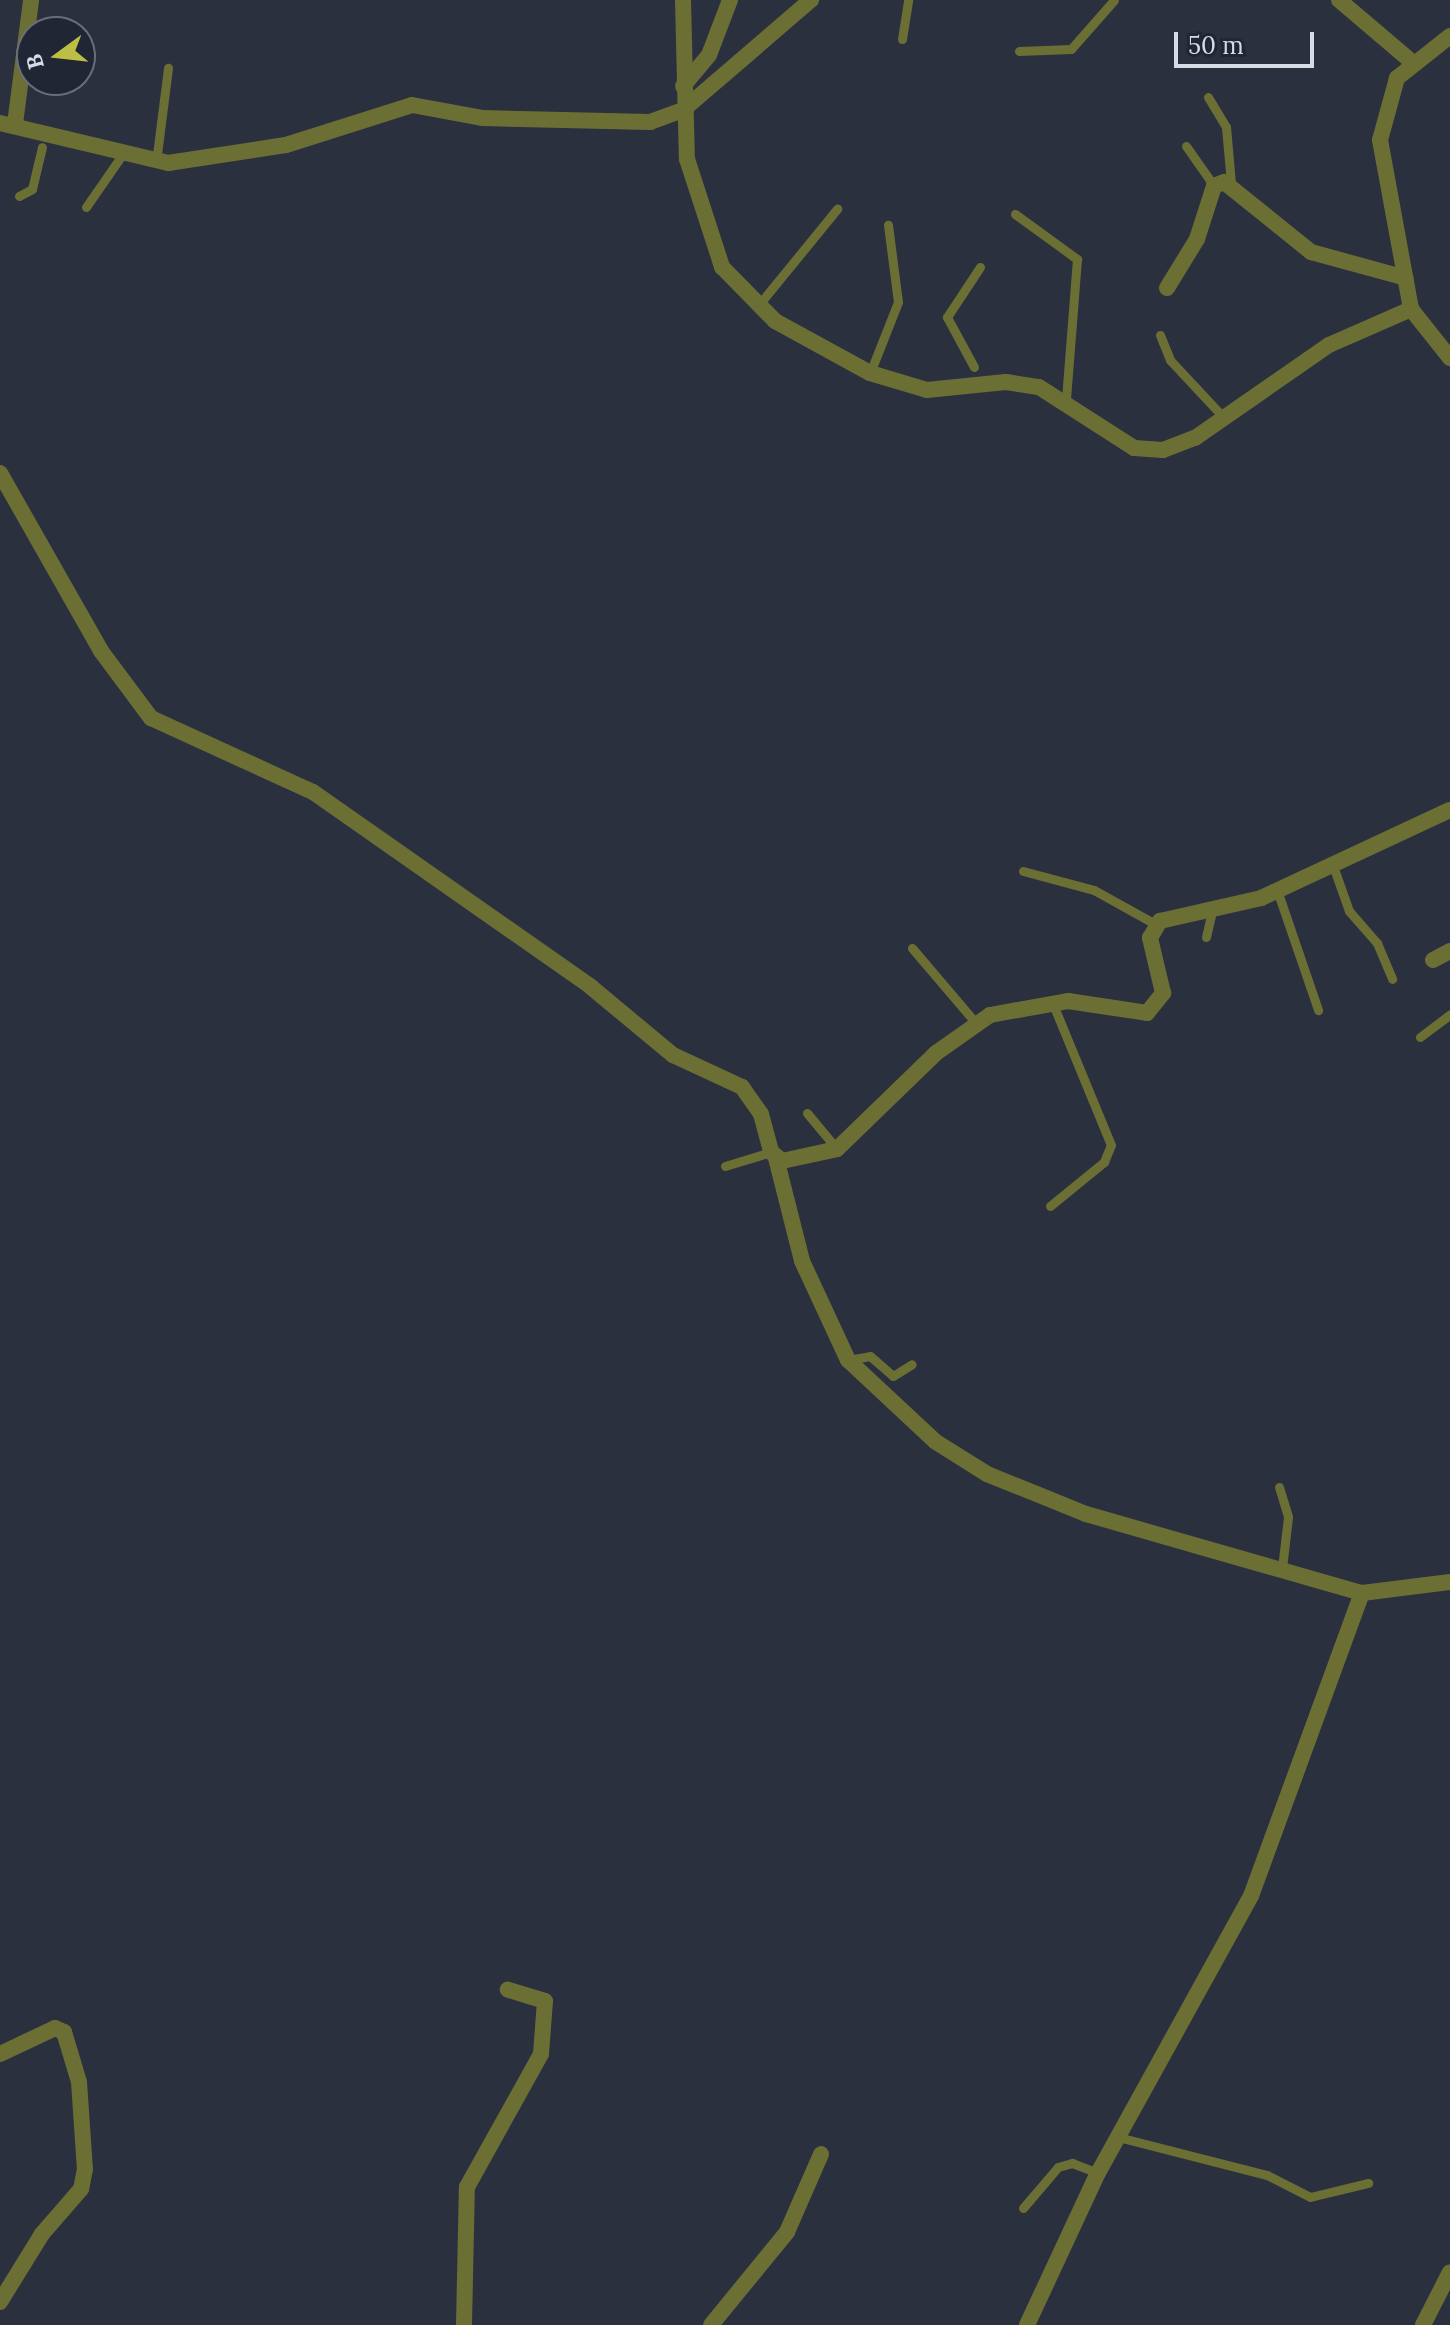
<!DOCTYPE html>
<html>
<head>
<meta charset="utf-8">
<style>
  body { margin:0 }
  #map { position:relative; width:1450px; height:2325px; overflow:hidden; background:#2b303f; font-family:Lora,serif }
  div>[style] { position:absolute }
  .lane>* { height:9px; margin:-4.5px; padding:0 4.5px; transform-origin:4.5px; border-radius:4.5px; background:#6c6f34 }
  .street>* { height:16px; margin:-8px; padding:0 8px; transform-origin:8px; border-radius:8px; background:#6c6f34 }
  span { translate:-50% -50%; white-space:nowrap; text-align:center; line-height:1.15; -webkit-text-stroke:8px #212635; paint-order:stroke }
  .north { position:absolute; left:16px; top:16px; width:80px; height:80px; box-sizing:border-box; background:#212635; border:2px solid #6a6e7b; border-radius:50%; rotate:255deg; font-size:22px; font-weight:700; line-height:32px; text-align:center; color:#d7dbe5 }
  .north::after { content:''; display:block; margin:auto; width:28px; height:36px; background:#bcbf44; clip-path:polygon(50% 0,100% 100%,50% 72%,0 100%) }
  .scale { position:absolute; left:1174px; top:32px; width:140px; height:36px; box-sizing:border-box; border:4px solid #d7dbe5; border-top:0; padding-left:10px; font-size:24px; line-height:28px; white-space:nowrap; color:#d7dbe5; -webkit-text-stroke:6px #212635; paint-order:stroke }
</style>
</head>
<body>
<div id="map">
  <div class="lane">
    <div style="left:902px;top:39px;width:39px;rotate:-81deg"></div>
    <div style="left:1019px;top:51px;width:52px;rotate:-2.2deg"></div>
    <div style="left:1071px;top:49px;width:65px;rotate:-48.7deg"></div>
    <div style="left:1208px;top:97px;width:35px;rotate:59deg"></div>
    <div style="left:1226px;top:127px;width:56px;rotate:84.9deg"></div>
    <div style="left:1186px;top:146px;width:49px;rotate:55deg"></div>
    <div style="left:156px;top:162px;width:95px;rotate:-82.7deg"></div>
    <div style="left:19px;top:196px;width:15px;rotate:-28deg"></div>
    <div style="left:32px;top:189px;width:43px;rotate:-76.6deg"></div>
    <div style="left:86px;top:207px;width:63px;rotate:-55.3deg"></div>
    <div style="left:1015px;top:214px;width:77px;rotate:36deg"></div>
    <div style="left:1077px;top:259px;width:140px;rotate:94.5deg"></div>
    <div style="left:757px;top:307px;width:127px;rotate:-50.8deg"></div>
    <div style="left:1160px;top:335px;width:27px;rotate:68deg"></div>
    <div style="left:1170px;top:360px;width:79px;rotate:47deg"></div>
    <div style="left:974px;top:367px;width:57px;rotate:-118.4deg"></div>
    <div style="left:947px;top:317px;width:60px;rotate:-56.6deg"></div>
    <div style="left:870px;top:373px;width:76px;rotate:-68.5deg"></div>
    <div style="left:898px;top:302px;width:78px;rotate:-97.4deg"></div>
    <div style="left:1332px;top:863px;width:51px;rotate:70.5deg"></div>
    <div style="left:1349px;top:911px;width:43px;rotate:48.8deg"></div>
    <div style="left:1377px;top:943px;width:39px;rotate:67deg"></div>
    <div style="left:1023px;top:871px;width:73px;rotate:15deg"></div>
    <div style="left:1094px;top:890px;width:70px;rotate:29.1deg"></div>
    <div style="left:1277px;top:890px;width:127px;rotate:71.1deg"></div>
    <div style="left:1206px;top:937px;width:28px;rotate:-77deg"></div>
    <div style="left:912px;top:948px;width:97px;rotate:49.6deg"></div>
    <div style="left:1420px;top:1037px;width:38px;rotate:-37deg"></div>
    <div style="left:807px;top:1113px;width:47px;rotate:50.2deg"></div>
    <div style="left:725px;top:1166px;width:48px;rotate:-16.9deg"></div>
    <div style="left:1050px;top:1206px;width:70px;rotate:-39.2deg"></div>
    <div style="left:1104px;top:1162px;width:18px;rotate:-68deg"></div>
    <div style="left:1111px;top:1145px;width:155px;rotate:-112.4deg"></div>
    <div style="left:848px;top:1360px;width:22px;rotate:-10deg"></div>
    <div style="left:870px;top:1356px;width:30px;rotate:41deg"></div>
    <div style="left:893px;top:1376px;width:22px;rotate:-32deg"></div>
    <div style="left:1279px;top:1487px;width:31px;rotate:73deg"></div>
    <div style="left:1288px;top:1517px;width:51px;rotate:96.7deg"></div>
    <div style="left:1118px;top:2137px;width:154px;rotate:14.3deg"></div>
    <div style="left:1267px;top:2175px;width:48px;rotate:27.1deg"></div>
    <div style="left:1310px;top:2197px;width:60px;rotate:-13.6deg"></div>
    <div style="left:1023px;top:2208px;width:54px;rotate:-49.5deg"></div>
    <div style="left:1058px;top:2167px;width:15px;rotate:-16deg"></div>
    <div style="left:1072px;top:2163px;width:28px;rotate:21deg"></div>
  </div>
  <div class="street">
    <div style="left:683px;top:0;width:159px;rotate:88.6deg"></div>
    <div style="left:687px;top:159px;width:114px;rotate:72deg"></div>
    <div style="left:722px;top:267px;width:76px;rotate:45.5deg"></div>
    <div style="left:775px;top:321px;width:108px;rotate:28.7deg"></div>
    <div style="left:870px;top:373px;width:59px;rotate:16.6deg"></div>
    <div style="left:927px;top:390px;width:79px;rotate:-5.8deg"></div>
    <div style="left:1006px;top:382px;width:33px;rotate:9deg"></div>
    <div style="left:1039px;top:387px;width:113px;rotate:32.7deg"></div>
    <div style="left:1134px;top:448px;width:29px;rotate:4deg"></div>
    <div style="left:1163px;top:450px;width:34px;rotate:-21deg"></div>
    <div style="left:1195px;top:438px;width:163px;rotate:-34.8deg"></div>
    <div style="left:1329px;top:345px;width:90px;rotate:-23.7deg"></div>
    <div style="left:1339px;top:0;width:94px;rotate:40.3deg"></div>
    <div style="left:1450px;top:36px;width:68px;rotate:141.6deg"></div>
    <div style="left:1397px;top:78px;width:64px;rotate:105.3deg"></div>
    <div style="left:1380px;top:140px;width:172px;rotate:79.6deg"></div>
    <div style="left:1411px;top:309px;width:63px;rotate:51.5deg"></div>
    <div style="left:683px;top:86px;width:40px;rotate:-50deg"></div>
    <div style="left:709px;top:55px;width:59px;rotate:-69.1deg"></div>
    <div style="left:0;top:123px;width:173px;rotate:13.4deg"></div>
    <div style="left:168px;top:163px;width:119px;rotate:-8.7deg"></div>
    <div style="left:286px;top:145px;width:132px;rotate:-17.6deg"></div>
    <div style="left:412px;top:105px;width:71px;rotate:10.5deg"></div>
    <div style="left:482px;top:118px;width:168px;rotate:1.4deg"></div>
    <div style="left:650px;top:122px;width:35px;rotate:-20deg"></div>
    <div style="left:683px;top:110px;width:169px;rotate:-40.7deg"></div>
    <div style="left:15px;top:124px;width:125px;rotate:-82.6deg"></div>
    <div style="left:1167px;top:288px;width:57px;rotate:-58.5deg"></div>
    <div style="left:1197px;top:239px;width:56px;rotate:-72.2deg"></div>
    <div style="left:1214px;top:186px;width:11px;rotate:-22deg"></div>
    <div style="left:1224px;top:182px;width:112px;rotate:38.8deg"></div>
    <div style="left:1311px;top:252px;width:98px;rotate:15.3deg"></div>
    <div style="left:0;top:473px;width:205px;rotate:60.4deg"></div>
    <div style="left:101px;top:651px;width:84px;rotate:53.3deg"></div>
    <div style="left:151px;top:718px;width:178px;rotate:24.6deg"></div>
    <div style="left:313px;top:792px;width:340px;rotate:35deg"></div>
    <div style="left:591px;top:987px;width:107px;rotate:39.7deg"></div>
    <div style="left:673px;top:1055px;width:76px;rotate:24.9deg"></div>
    <div style="left:742px;top:1087px;width:33px;rotate:55deg"></div>
    <div style="left:761px;top:1114px;width:39px;rotate:75deg"></div>
    <div style="left:771px;top:1152px;width:14px;rotate:39deg"></div>
    <div style="left:782px;top:1161px;width:56px;rotate:-12.3deg"></div>
    <div style="left:837px;top:1149px;width:138px;rotate:-44.1deg"></div>
    <div style="left:936px;top:1053px;width:66px;rotate:-35.1deg"></div>
    <div style="left:990px;top:1015px;width:79px;rotate:-10.2deg"></div>
    <div style="left:1068px;top:1001px;width:80px;rotate:8.6deg"></div>
    <div style="left:1147px;top:1013px;width:26px;rotate:-51deg"></div>
    <div style="left:1163px;top:993px;width:57px;rotate:-103.3deg"></div>
    <div style="left:1150px;top:938px;width:20px;rotate:-60deg"></div>
    <div style="left:1160px;top:921px;width:104px;rotate:-12.8deg"></div>
    <div style="left:1261px;top:898px;width:208px;rotate:-25deg"></div>
    <div style="left:1433px;top:960px;width:19px;rotate:-28deg"></div>
    <div style="left:776px;top:1158px;width:106px;rotate:75.8deg"></div>
    <div style="left:802px;top:1261px;width:109px;rotate:65.1deg"></div>
    <div style="left:848px;top:1360px;width:120px;rotate:43deg"></div>
    <div style="left:936px;top:1442px;width:60px;rotate:32.1deg"></div>
    <div style="left:987px;top:1474px;width:107px;rotate:22deg"></div>
    <div style="left:1086px;top:1514px;width:287px;rotate:16deg"></div>
    <div style="left:1362px;top:1593px;width:89px;rotate:-7.1deg"></div>
    <div style="left:0;top:2054px;width:61px;rotate:-25.3deg"></div>
    <div style="left:55px;top:2028px;width:10px;rotate:24deg"></div>
    <div style="left:64px;top:2032px;width:52px;rotate:73.3deg"></div>
    <div style="left:79px;top:2082px;width:87px;rotate:86.1deg"></div>
    <div style="left:85px;top:2169px;width:20px;rotate:101deg"></div>
    <div style="left:81px;top:2189px;width:60px;rotate:130.9deg"></div>
    <div style="left:42px;top:2234px;width:80px;rotate:121.7deg"></div>
    <div style="left:464px;top:2325px;width:138px;rotate:-88.8deg"></div>
    <div style="left:467px;top:2187px;width:152px;rotate:-60.9deg"></div>
    <div style="left:541px;top:2054px;width:53px;rotate:-85.7deg"></div>
    <div style="left:545px;top:2001px;width:39px;rotate:-163deg"></div>
    <div style="left:711px;top:2325px;width:120px;rotate:-50.7deg"></div>
    <div style="left:787px;top:2232px;width:85px;rotate:-66.4deg"></div>
    <div style="left:1027px;top:2325px;width:168px;rotate:-65deg"></div>
    <div style="left:1098px;top:2173px;width:316px;rotate:-61.1deg"></div>
    <div style="left:1251px;top:1896px;width:323px;rotate:-69.9deg"></div>
    <div style="left:1423px;top:2325px;width:59px;rotate:-63deg"></div>
  </div>
  <div class="north">B</div>
  <div class="scale">50 m</div>
</div>
</body>
</html>
